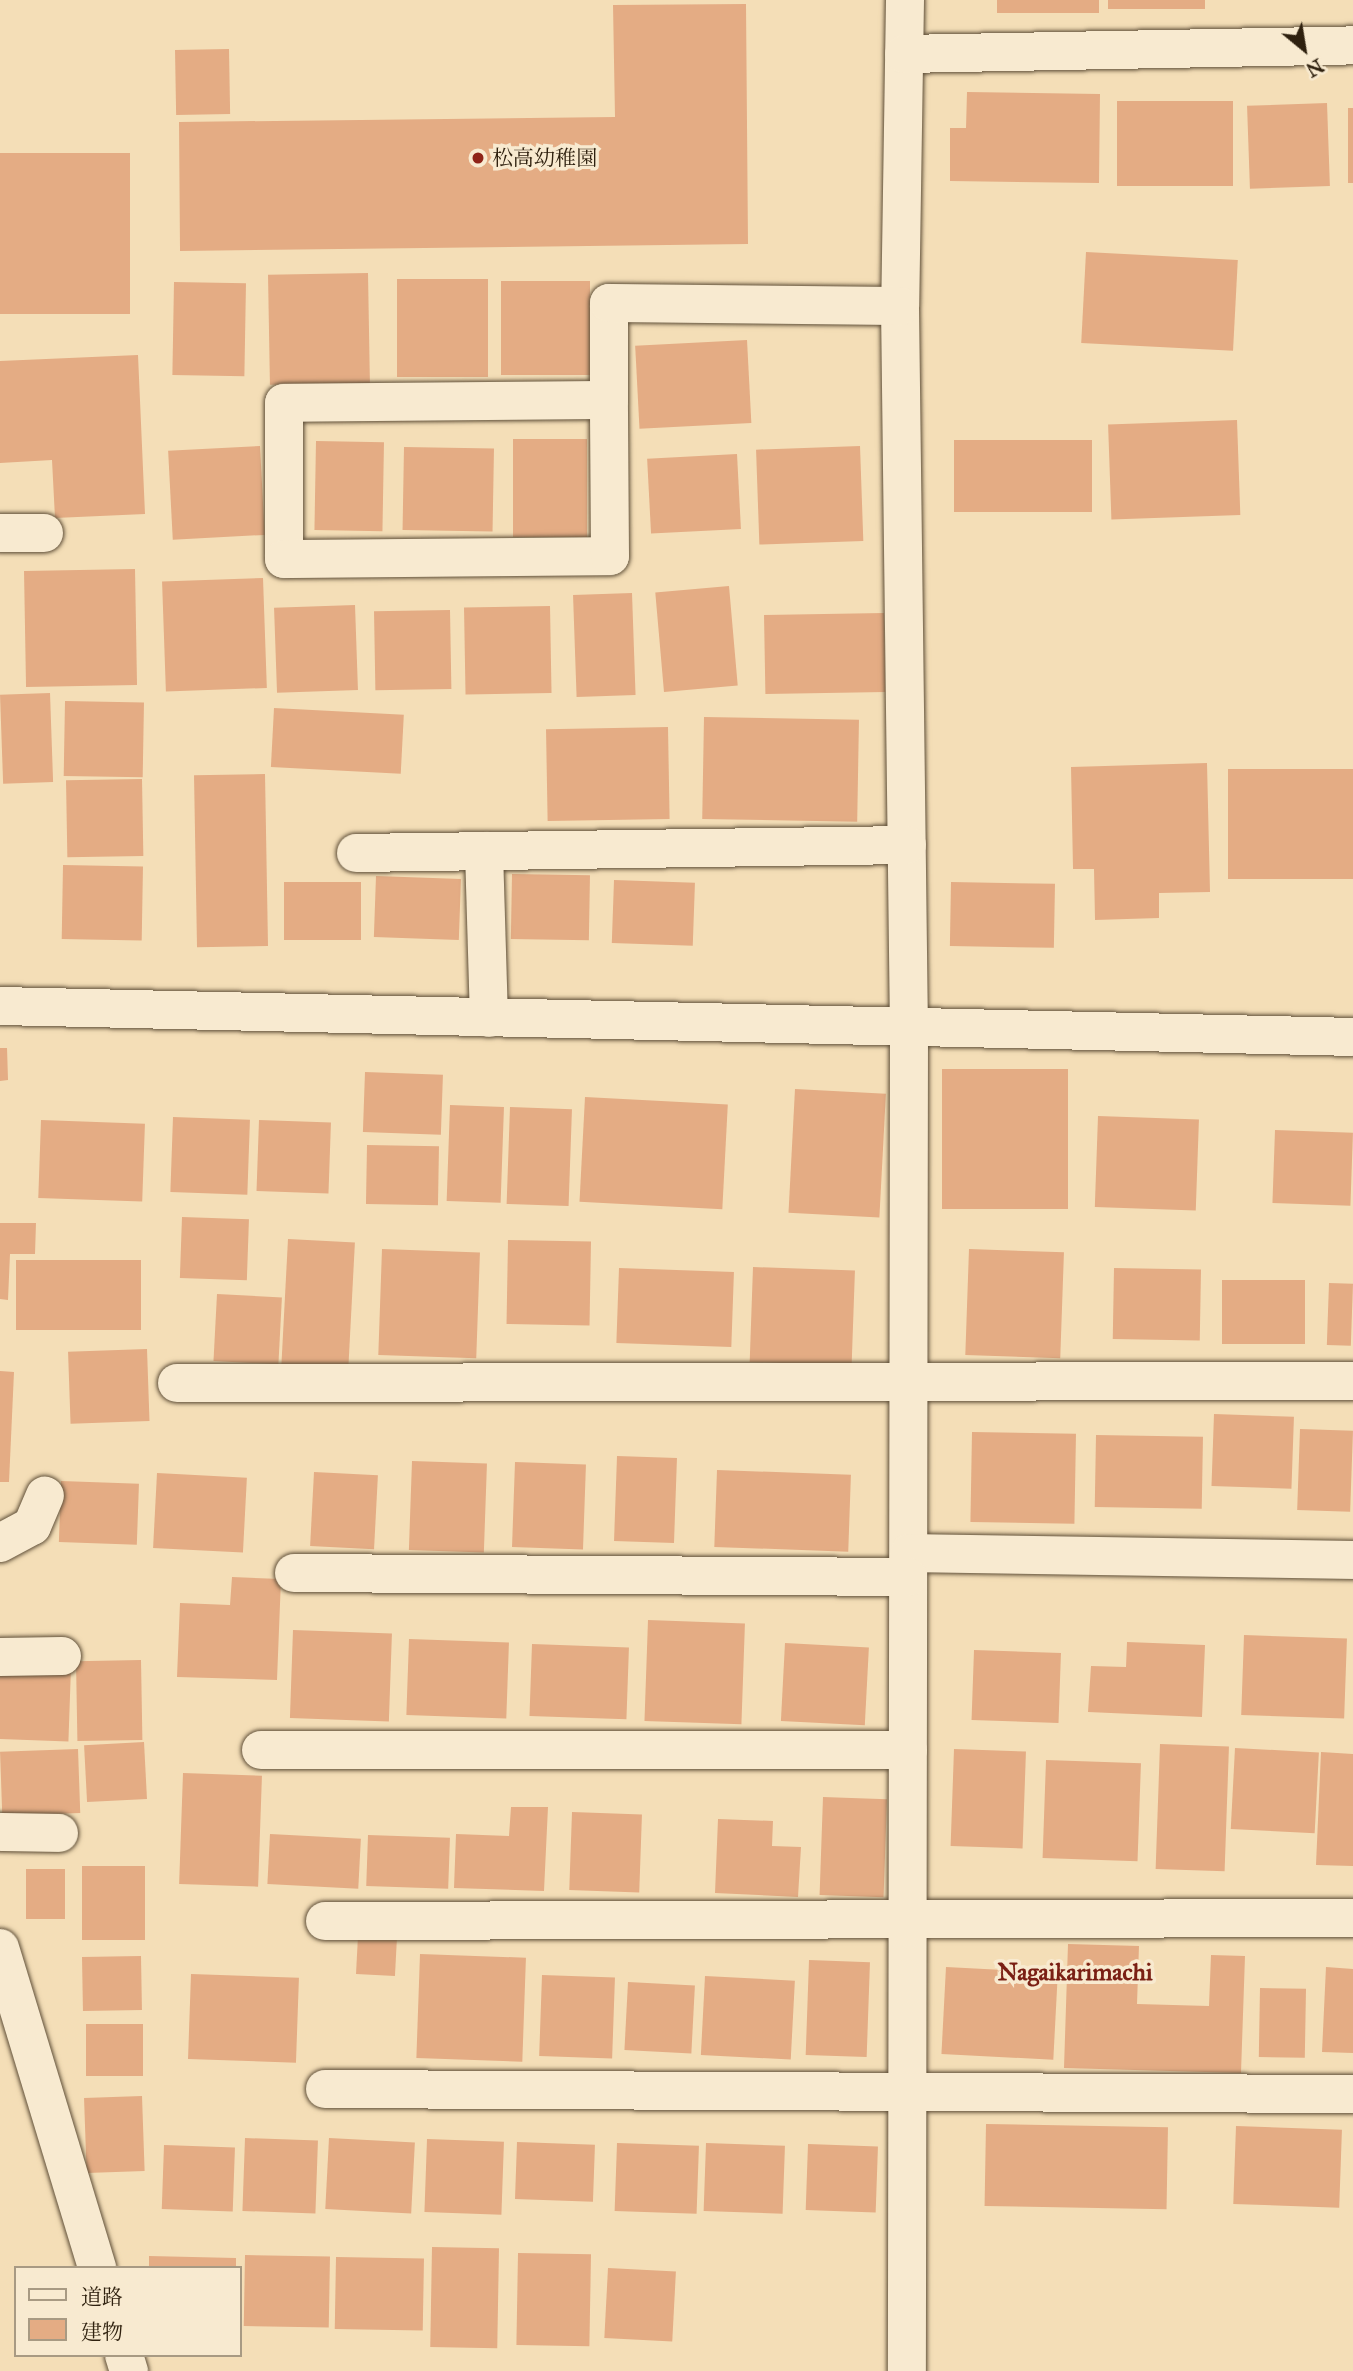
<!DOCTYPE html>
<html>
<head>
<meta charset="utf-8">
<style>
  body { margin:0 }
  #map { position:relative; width:1353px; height:2371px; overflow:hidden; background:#f4deb7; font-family:"IM FELL Great Primer","Noto Serif JP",serif }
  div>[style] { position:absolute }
  .building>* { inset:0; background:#e4ac84; transform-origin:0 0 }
  .roads { filter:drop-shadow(0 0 2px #605039) drop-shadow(0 0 2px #605039) }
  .street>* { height:38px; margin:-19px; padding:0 19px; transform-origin:19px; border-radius:19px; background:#f8ead0 }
  .secondary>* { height:38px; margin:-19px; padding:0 19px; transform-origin:19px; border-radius:19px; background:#f8ead0 }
  .dots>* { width:19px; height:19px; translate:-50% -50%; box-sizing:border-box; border:4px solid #f8ead0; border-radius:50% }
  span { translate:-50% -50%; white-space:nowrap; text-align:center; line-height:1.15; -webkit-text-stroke:7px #f8ead0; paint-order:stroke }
  .poi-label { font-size:21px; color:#2f210f }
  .left { translate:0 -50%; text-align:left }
  .quarter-label { font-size:24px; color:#7a1f14; font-weight:700 }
  .legend { position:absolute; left:14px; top:2266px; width:228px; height:91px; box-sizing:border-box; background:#f8ead0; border:2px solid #a89a83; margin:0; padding:9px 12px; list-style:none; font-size:21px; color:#2f210f }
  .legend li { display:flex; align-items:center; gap:14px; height:35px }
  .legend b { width:35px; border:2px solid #a89a83 }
  .north { position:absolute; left:1269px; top:14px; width:70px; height:70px; -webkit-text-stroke:5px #f8ead0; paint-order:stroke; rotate:150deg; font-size:19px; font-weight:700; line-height:28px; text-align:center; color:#2f210f }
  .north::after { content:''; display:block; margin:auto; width:24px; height:32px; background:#2f210f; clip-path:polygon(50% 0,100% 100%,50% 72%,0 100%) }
</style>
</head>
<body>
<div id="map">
  <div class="building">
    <div style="left:997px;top:0;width:102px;height:13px"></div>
    <div style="left:1108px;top:0;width:97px;height:9px"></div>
    <div style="clip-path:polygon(746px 4px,748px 244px,180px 251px,179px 122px,615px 117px,613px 5px)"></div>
    <div style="left:229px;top:49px;width:65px;height:54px;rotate:89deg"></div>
    <div style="clip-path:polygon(967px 92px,1100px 94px,1099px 183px,950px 181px,950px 128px,966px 128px)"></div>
    <div style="left:1233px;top:101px;width:85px;height:116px;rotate:90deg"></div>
    <div style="left:1327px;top:103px;width:83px;height:80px;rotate:88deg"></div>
    <div style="left:1348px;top:108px;width:5px;height:75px"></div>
    <div style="left:0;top:153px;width:130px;height:161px"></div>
    <div style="left:1086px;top:252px;width:152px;height:91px;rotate:3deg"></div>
    <div style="left:368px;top:273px;width:110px;height:100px;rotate:89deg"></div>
    <div style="left:397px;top:279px;width:91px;height:98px"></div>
    <div style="left:501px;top:281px;width:89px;height:94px"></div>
    <div style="left:174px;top:282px;width:72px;height:93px;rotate:1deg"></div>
    <div style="left:747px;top:340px;width:83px;height:112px;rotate:87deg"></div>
    <div style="clip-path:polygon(138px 355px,145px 514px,55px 518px,52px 460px,0 463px,0 361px)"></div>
    <div style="left:1237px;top:420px;width:95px;height:129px;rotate:88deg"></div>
    <div style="left:513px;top:439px;width:74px;height:98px"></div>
    <div style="left:1092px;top:440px;width:72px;height:138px;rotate:90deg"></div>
    <div style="left:316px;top:441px;width:68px;height:89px;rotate:1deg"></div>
    <div style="left:260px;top:446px;width:89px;height:92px;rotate:87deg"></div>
    <div style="left:860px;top:446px;width:95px;height:104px;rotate:88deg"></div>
    <div style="left:404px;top:447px;width:90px;height:83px;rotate:1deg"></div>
    <div style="left:737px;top:454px;width:75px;height:90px;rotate:87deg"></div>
    <div style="left:135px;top:569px;width:116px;height:111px;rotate:89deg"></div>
    <div style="left:263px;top:578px;width:110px;height:101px;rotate:88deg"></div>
    <div style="left:729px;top:586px;width:100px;height:74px;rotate:85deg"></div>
    <div style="left:632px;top:593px;width:102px;height:59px;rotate:88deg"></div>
    <div style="left:355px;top:605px;width:85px;height:81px;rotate:88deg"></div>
    <div style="left:550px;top:606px;width:87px;height:86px;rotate:89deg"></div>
    <div style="left:450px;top:610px;width:79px;height:76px;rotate:89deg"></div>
    <div style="left:884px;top:613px;width:79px;height:120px;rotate:89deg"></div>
    <div style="left:50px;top:693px;width:89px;height:50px;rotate:88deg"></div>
    <div style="left:65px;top:701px;width:79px;height:75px;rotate:1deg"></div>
    <div style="left:274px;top:708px;width:130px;height:59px;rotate:3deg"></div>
    <div style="left:704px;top:717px;width:155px;height:102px;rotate:1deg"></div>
    <div style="left:668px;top:727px;width:92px;height:122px;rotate:89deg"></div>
    <div style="clip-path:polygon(1207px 763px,1210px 892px,1159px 893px,1159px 918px,1095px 920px,1094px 869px,1073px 869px,1071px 767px)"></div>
    <div style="left:1353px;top:769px;width:110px;height:125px;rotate:90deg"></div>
    <div style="left:265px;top:774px;width:172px;height:71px;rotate:89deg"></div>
    <div style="left:142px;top:779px;width:77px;height:76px;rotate:89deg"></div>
    <div style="left:63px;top:865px;width:80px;height:74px;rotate:1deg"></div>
    <div style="left:512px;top:874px;width:78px;height:65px;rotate:1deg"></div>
    <div style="left:376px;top:876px;width:85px;height:61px;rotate:2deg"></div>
    <div style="left:614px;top:880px;width:81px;height:63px;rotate:2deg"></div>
    <div style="left:284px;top:882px;width:77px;height:58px"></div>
    <div style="left:951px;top:882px;width:104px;height:64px;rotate:1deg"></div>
    <div style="clip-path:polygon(0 1048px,7px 1048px,8px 1080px,0 1081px)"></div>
    <div style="left:942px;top:1069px;width:126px;height:140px"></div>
    <div style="left:365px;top:1072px;width:78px;height:60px;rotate:2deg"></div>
    <div style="left:795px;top:1089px;width:91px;height:124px;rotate:3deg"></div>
    <div style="left:585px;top:1097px;width:143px;height:105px;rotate:3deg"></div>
    <div style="left:450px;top:1105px;width:54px;height:96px;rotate:2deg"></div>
    <div style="left:510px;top:1107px;width:62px;height:97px;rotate:2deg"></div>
    <div style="left:1098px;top:1116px;width:101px;height:91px;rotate:2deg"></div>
    <div style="left:173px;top:1117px;width:77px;height:75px;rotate:2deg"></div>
    <div style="left:41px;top:1120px;width:104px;height:78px;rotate:2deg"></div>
    <div style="left:259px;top:1120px;width:72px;height:71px;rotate:2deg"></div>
    <div style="left:1275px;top:1130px;width:78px;height:73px;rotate:2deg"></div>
    <div style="left:367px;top:1145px;width:72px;height:59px;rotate:1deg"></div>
    <div style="left:182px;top:1217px;width:67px;height:61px;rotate:2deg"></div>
    <div style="clip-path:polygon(0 1223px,36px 1223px,35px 1254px,10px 1254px,8px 1300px,0 1299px)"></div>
    <div style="left:288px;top:1239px;width:67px;height:128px;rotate:3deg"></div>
    <div style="left:508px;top:1240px;width:83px;height:84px;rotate:1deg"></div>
    <div style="left:382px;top:1249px;width:98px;height:106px;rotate:2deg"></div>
    <div style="left:969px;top:1249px;width:95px;height:106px;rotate:2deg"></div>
    <div style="left:16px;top:1260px;width:125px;height:70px"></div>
    <div style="left:753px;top:1267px;width:102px;height:95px;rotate:2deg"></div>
    <div style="left:619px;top:1268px;width:115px;height:75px;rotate:2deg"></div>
    <div style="left:1114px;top:1268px;width:87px;height:71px;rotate:1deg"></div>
    <div style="left:1222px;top:1280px;width:83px;height:64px"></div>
    <div style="left:1329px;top:1283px;width:24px;height:62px;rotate:2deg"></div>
    <div style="left:217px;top:1294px;width:65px;height:67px;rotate:3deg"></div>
    <div style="left:147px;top:1349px;width:72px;height:79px;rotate:88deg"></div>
    <div style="clip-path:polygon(0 1371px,14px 1372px,9px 1482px,0 1482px)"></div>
    <div style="left:1214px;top:1414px;width:80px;height:72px;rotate:2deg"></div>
    <div style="left:1300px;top:1429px;width:53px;height:81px;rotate:2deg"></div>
    <div style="left:972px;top:1432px;width:104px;height:90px;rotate:1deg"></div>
    <div style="left:1096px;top:1435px;width:107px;height:72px;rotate:1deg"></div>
    <div style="left:617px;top:1456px;width:60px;height:85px;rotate:2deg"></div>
    <div style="left:412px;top:1461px;width:75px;height:89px;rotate:2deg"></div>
    <div style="left:515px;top:1462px;width:71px;height:85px;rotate:2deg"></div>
    <div style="left:717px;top:1470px;width:134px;height:77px;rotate:2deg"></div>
    <div style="left:314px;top:1472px;width:64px;height:74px;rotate:3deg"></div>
    <div style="left:157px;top:1473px;width:90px;height:75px;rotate:3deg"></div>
    <div style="left:61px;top:1481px;width:78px;height:61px;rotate:2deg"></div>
    <div style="clip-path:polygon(232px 1577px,281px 1579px,277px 1680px,177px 1677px,180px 1603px,230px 1605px)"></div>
    <div style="left:648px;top:1620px;width:97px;height:101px;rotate:2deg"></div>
    <div style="left:293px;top:1630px;width:99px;height:88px;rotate:2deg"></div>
    <div style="left:1244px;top:1635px;width:103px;height:80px;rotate:2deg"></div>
    <div style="left:409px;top:1639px;width:100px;height:76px;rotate:2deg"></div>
    <div style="clip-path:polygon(1127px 1642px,1205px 1645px,1202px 1717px,1088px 1712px,1091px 1666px,1126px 1667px)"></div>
    <div style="left:785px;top:1643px;width:84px;height:78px;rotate:3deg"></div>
    <div style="left:532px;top:1644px;width:97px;height:72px;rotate:2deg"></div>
    <div style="left:974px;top:1650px;width:87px;height:70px;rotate:2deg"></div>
    <div style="left:141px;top:1660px;width:80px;height:65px;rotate:89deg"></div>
    <div style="left:0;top:1666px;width:71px;height:73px;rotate:2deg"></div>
    <div style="left:144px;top:1742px;width:57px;height:60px;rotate:87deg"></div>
    <div style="left:1160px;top:1744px;width:69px;height:125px;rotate:2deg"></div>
    <div style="left:1235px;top:1748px;width:84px;height:81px;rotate:3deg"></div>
    <div style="left:78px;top:1749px;width:64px;height:78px;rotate:88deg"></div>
    <div style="left:954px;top:1749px;width:72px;height:97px;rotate:2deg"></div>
    <div style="clip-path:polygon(1321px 1752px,1353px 1754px,1353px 1866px,1316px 1865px)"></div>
    <div style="left:1046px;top:1760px;width:95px;height:98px;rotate:2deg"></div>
    <div style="left:183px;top:1773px;width:79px;height:111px;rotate:2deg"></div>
    <div style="left:823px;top:1797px;width:64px;height:98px;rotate:2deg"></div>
    <div style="clip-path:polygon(511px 1807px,548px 1807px,544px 1891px,454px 1888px,456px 1834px,509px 1836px)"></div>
    <div style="left:572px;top:1812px;width:70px;height:78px;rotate:2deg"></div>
    <div style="clip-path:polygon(718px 1819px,773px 1821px,772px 1846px,801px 1847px,798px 1897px,715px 1893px)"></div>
    <div style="left:270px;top:1834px;width:91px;height:50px;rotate:3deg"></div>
    <div style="left:368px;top:1835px;width:82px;height:51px;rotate:2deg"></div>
    <div style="left:82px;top:1866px;width:63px;height:74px"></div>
    <div style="left:26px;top:1869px;width:39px;height:50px"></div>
    <div style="left:358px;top:1936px;width:39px;height:38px;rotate:3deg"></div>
    <div style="clip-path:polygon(1068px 1944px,1139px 1946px,1137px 2004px,1209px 2006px,1211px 1955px,1245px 1956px,1241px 2073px,1064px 2068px)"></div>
    <div style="left:420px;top:1954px;width:106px;height:104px;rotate:2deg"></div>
    <div style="left:141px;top:1956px;width:54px;height:59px;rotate:89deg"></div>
    <div style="left:809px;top:1960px;width:61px;height:95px;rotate:2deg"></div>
    <div style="left:946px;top:1967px;width:112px;height:87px;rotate:3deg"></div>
    <div style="clip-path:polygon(1326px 1967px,1353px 1969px,1353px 2053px,1322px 2052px)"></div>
    <div style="left:191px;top:1974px;width:108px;height:85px;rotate:2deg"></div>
    <div style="left:542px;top:1975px;width:73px;height:81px;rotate:2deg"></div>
    <div style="left:705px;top:1976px;width:90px;height:79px;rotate:3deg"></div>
    <div style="left:628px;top:1982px;width:67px;height:68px;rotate:3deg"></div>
    <div style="left:1260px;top:1988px;width:46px;height:69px;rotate:1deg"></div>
    <div style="left:86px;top:2024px;width:57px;height:52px"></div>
    <div style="left:142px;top:2096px;width:75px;height:58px;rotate:88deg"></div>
    <div style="left:986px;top:2124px;width:182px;height:82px;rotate:1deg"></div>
    <div style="left:1236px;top:2126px;width:106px;height:78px;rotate:2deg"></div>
    <div style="left:245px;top:2138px;width:73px;height:73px;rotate:2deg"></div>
    <div style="left:329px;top:2138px;width:86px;height:71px;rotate:3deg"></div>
    <div style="left:427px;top:2139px;width:77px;height:73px;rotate:2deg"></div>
    <div style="left:517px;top:2142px;width:78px;height:57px;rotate:2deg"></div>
    <div style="left:617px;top:2143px;width:82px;height:68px;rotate:2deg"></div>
    <div style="left:706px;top:2143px;width:79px;height:68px;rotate:2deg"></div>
    <div style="left:808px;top:2144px;width:70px;height:66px;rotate:2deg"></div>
    <div style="left:164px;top:2145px;width:71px;height:64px;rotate:2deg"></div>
    <div style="left:432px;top:2247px;width:67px;height:100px;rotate:1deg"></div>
    <div style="left:518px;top:2253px;width:73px;height:92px;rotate:1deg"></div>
    <div style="left:245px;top:2255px;width:85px;height:71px;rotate:1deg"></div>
    <div style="clip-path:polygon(149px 2256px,236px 2258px,236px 2268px,149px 2268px)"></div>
    <div style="left:336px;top:2257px;width:88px;height:72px;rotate:1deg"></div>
    <div style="left:608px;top:2268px;width:68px;height:70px;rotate:3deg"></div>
  </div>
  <div class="roads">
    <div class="street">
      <div style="left:905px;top:0;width:306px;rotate:90.9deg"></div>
      <div style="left:900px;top:306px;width:723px;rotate:89.29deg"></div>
      <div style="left:909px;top:1029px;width:1342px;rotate:90.09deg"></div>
      <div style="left:904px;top:54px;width:449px;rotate:-1.1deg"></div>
      <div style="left:609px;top:400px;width:325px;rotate:179.5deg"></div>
      <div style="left:284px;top:403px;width:156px;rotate:90deg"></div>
      <div style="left:284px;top:559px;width:326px;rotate:-0.5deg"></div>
      <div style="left:610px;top:556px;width:156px;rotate:-90.4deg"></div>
      <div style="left:609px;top:400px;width:97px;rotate:-90deg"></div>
      <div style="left:609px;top:303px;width:291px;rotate:0.6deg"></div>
      <div style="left:0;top:533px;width:44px"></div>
      <div style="left:484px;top:851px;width:167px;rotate:88.3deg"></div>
      <div style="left:356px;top:853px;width:551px;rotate:-0.83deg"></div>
      <div style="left:177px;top:1383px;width:1176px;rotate:-0.1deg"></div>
      <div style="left:0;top:1543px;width:36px;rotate:-28deg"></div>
      <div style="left:32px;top:1526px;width:33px;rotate:-67deg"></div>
      <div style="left:909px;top:1553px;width:444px;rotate:0.9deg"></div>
      <div style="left:294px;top:1573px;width:614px;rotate:0.37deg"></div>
      <div style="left:0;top:1657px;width:62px;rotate:-0.9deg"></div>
      <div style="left:261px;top:1750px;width:647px"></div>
      <div style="left:0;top:1832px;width:59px;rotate:1deg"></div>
      <div style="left:325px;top:1921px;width:1028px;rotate:-0.17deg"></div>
      <div style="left:0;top:1948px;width:334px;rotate:73.1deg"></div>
      <div style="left:325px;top:2089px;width:1028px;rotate:0.28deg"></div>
      <div style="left:124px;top:2355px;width:17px;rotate:73deg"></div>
    </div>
    <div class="secondary">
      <div style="left:0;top:1006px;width:1353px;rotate:1.31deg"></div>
    </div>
  </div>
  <div class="dots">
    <div style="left:478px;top:158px;background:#8f2418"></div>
  </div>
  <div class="poi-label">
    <span class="left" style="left:492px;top:158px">松高幼稚園</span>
  </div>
  <div class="quarter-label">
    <span style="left:1075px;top:1973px">Nagaikarimachi</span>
  </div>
  <ul class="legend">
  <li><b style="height:9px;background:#f8ead0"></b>道路</li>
  <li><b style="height:19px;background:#e4ac84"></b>建物</li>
  </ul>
  <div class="north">N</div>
</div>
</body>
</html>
